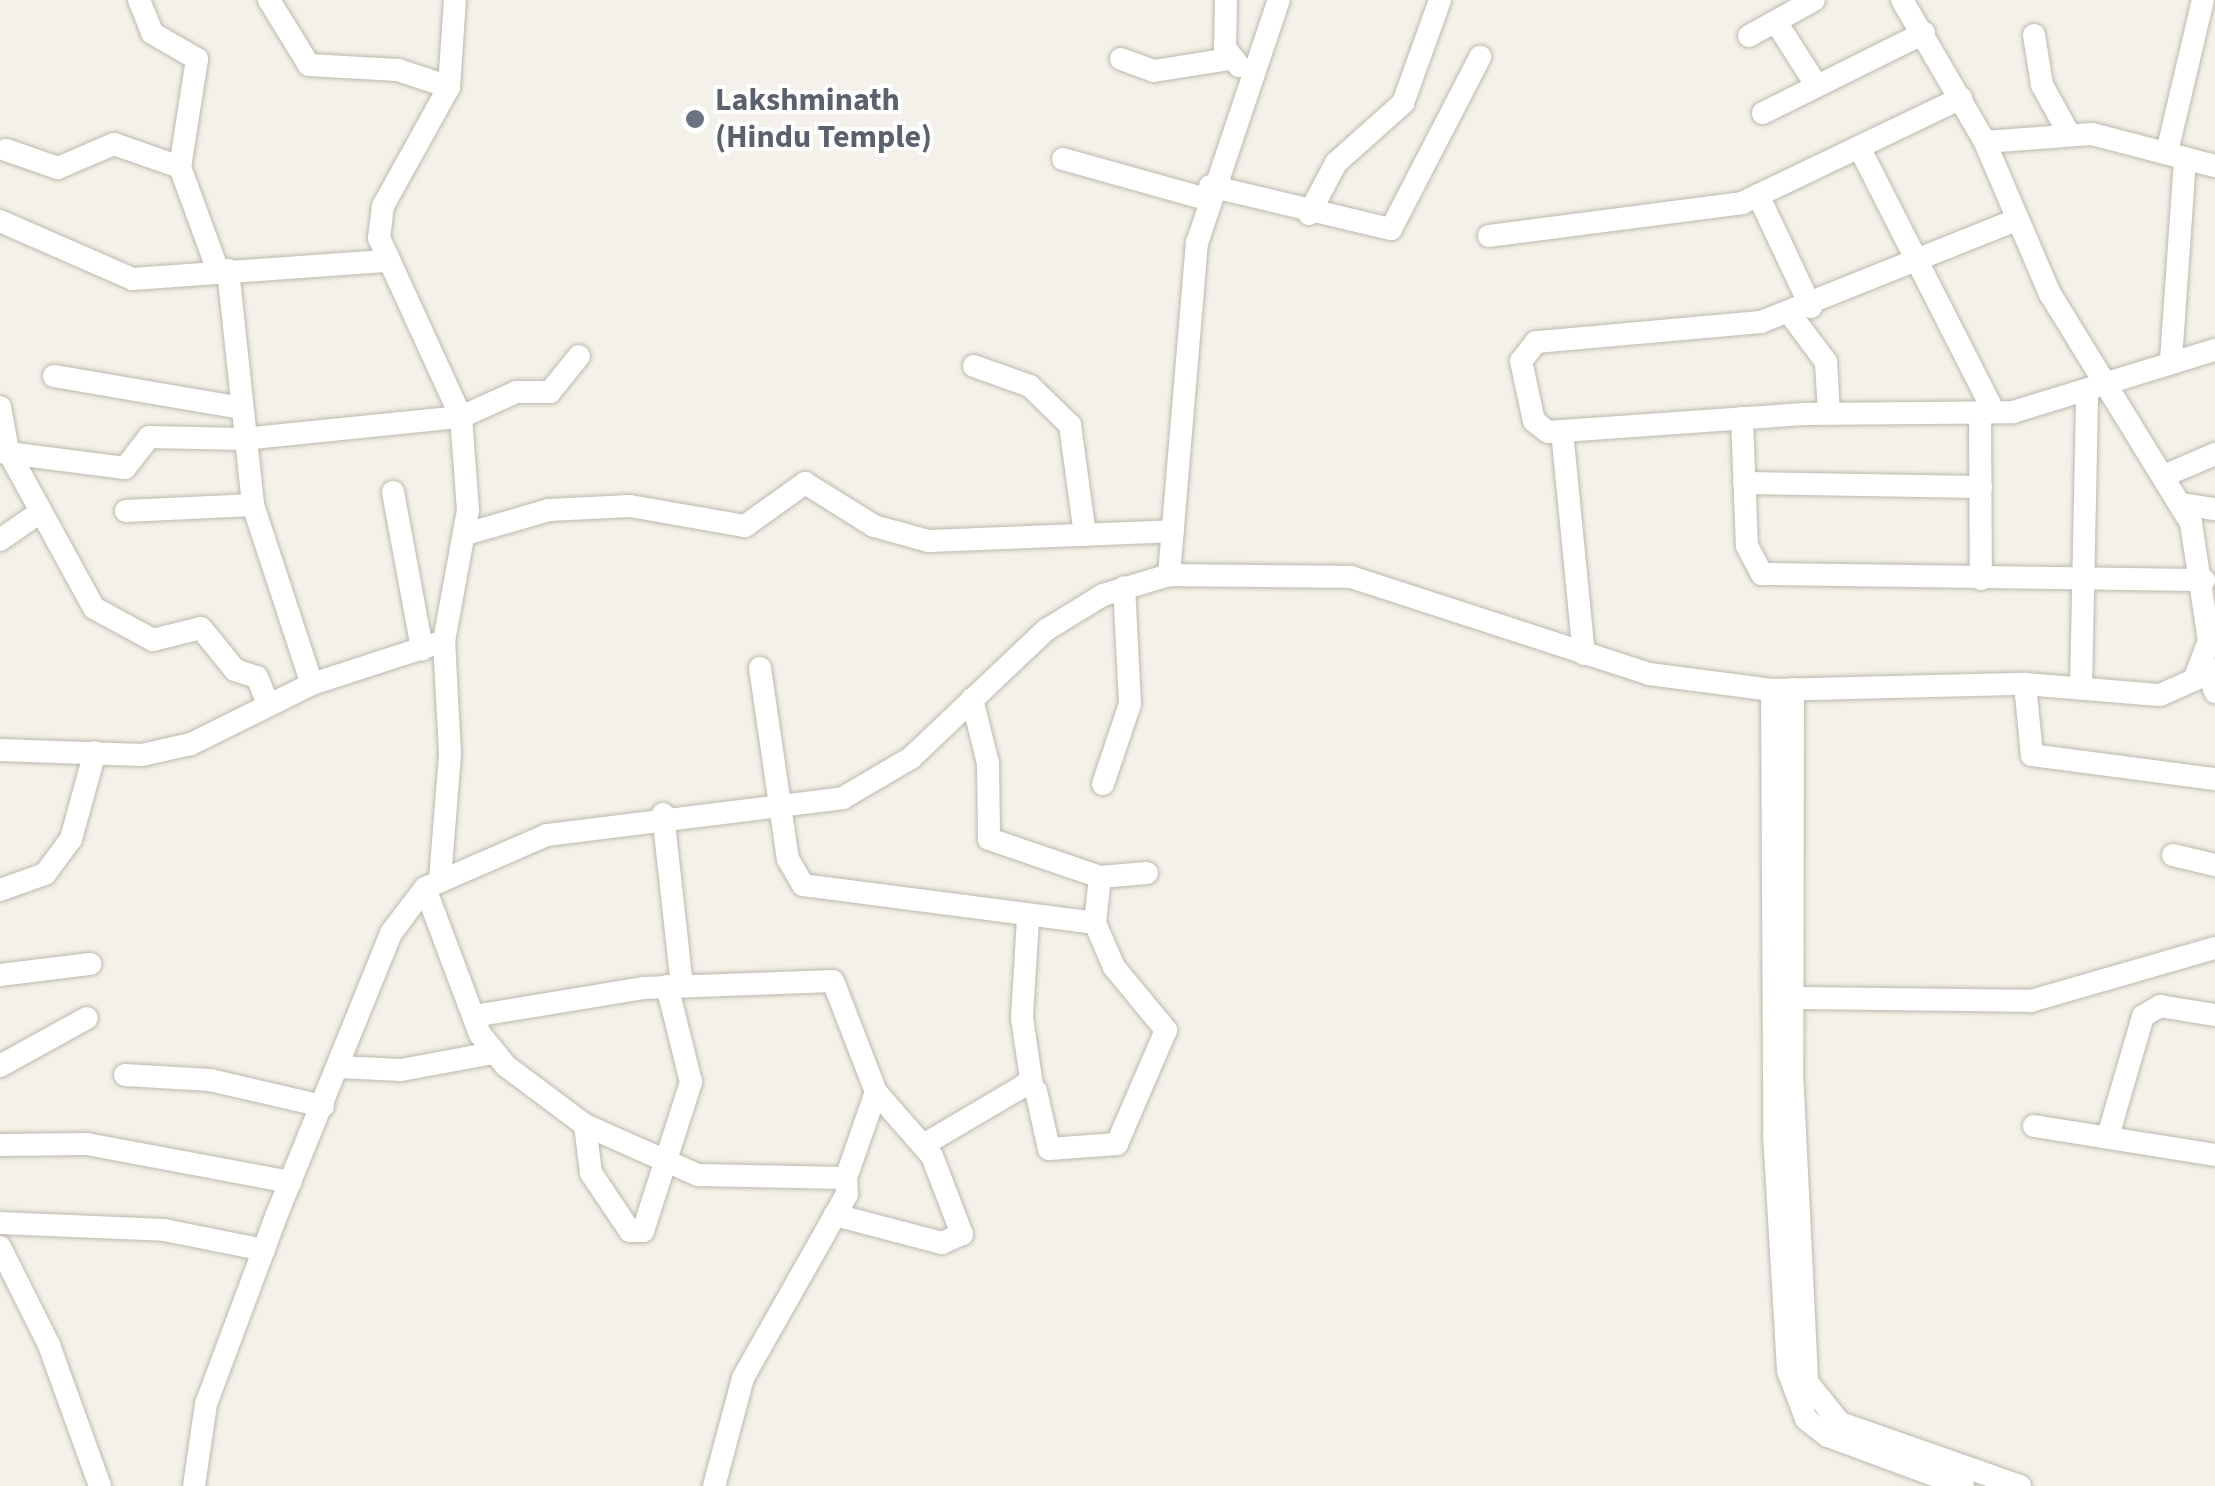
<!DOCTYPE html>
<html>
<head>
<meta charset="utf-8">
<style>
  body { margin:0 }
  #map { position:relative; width:2215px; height:1486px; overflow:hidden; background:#f3f1e9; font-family:"Source Sans 3",sans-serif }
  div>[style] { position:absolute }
  .roads { filter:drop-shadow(0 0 2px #bdb9ad) drop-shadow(0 0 2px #bdb9ad) }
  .minor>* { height:22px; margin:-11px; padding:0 11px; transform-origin:11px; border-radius:11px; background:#fff }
  .dots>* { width:28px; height:28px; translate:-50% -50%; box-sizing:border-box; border:5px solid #fff; border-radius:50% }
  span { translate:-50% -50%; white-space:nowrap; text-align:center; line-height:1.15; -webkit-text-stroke:8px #fff; paint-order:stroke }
  .worship-label { font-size:32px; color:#5b616d; font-weight:700 }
  .left { translate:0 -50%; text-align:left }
</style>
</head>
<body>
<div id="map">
  <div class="roads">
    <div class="minor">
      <div style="left:139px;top:0;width:35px;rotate:68deg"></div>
      <div style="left:152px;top:33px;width:52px;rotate:30deg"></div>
      <div style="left:197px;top:59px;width:109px;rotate:98.9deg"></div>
      <div style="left:269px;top:0;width:76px;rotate:58.4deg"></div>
      <div style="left:309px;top:65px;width:89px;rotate:3.2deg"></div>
      <div style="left:398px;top:70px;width:54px;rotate:18.4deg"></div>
      <div style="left:1226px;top:0;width:48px;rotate:91.2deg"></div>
      <div style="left:1225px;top:48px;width:23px;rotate:52deg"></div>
      <div style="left:1776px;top:22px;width:76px;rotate:57.4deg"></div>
      <div style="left:2034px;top:35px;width:51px;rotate:80.9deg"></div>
      <div style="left:2042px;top:85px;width:56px;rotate:61.1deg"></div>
      <div style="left:1749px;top:36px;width:74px;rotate:-29deg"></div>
      <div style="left:1121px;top:59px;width:35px;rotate:20deg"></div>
      <div style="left:1154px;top:71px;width:77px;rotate:-9deg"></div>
      <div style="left:1763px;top:113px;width:180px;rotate:-26.4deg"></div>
      <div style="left:1985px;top:142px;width:107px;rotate:-4.3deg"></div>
      <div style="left:2092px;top:134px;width:127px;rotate:14.6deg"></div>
      <div style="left:1859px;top:147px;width:297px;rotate:63deg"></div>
      <div style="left:6px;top:150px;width:55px;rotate:19.1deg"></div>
      <div style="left:58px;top:168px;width:61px;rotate:-23.2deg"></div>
      <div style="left:114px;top:144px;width:70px;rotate:19.2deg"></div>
      <div style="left:180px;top:167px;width:111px;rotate:69.9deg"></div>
      <div style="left:2167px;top:152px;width:156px;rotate:-76.7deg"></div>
      <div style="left:1063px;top:159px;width:148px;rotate:15.6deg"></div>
      <div style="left:1210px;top:186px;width:186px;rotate:13.4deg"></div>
      <div style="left:1391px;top:229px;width:194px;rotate:-62.6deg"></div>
      <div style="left:1758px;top:195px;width:124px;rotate:64.7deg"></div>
      <div style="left:1309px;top:214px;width:58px;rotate:-62.1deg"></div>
      <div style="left:1336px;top:163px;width:90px;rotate:-41.8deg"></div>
      <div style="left:1403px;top:103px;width:109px;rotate:-70.2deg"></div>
      <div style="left:2016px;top:220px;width:275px;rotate:158.2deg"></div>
      <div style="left:1761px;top:322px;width:226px;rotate:174.9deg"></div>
      <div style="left:1536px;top:342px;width:24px;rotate:128deg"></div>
      <div style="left:1521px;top:361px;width:61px;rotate:77.8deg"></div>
      <div style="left:1534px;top:421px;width:18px;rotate:38deg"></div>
      <div style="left:1548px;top:432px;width:257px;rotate:-4deg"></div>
      <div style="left:1804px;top:414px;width:209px;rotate:-0.5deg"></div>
      <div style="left:2013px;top:412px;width:211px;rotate:-17.1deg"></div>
      <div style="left:0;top:221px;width:145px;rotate:23.6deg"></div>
      <div style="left:133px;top:279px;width:252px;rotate:-4.1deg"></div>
      <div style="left:1489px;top:236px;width:255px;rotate:-7.4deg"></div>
      <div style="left:1742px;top:203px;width:243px;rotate:-25.6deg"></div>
      <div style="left:228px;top:270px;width:236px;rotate:83.9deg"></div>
      <div style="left:253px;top:505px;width:188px;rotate:71.8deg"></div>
      <div style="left:1791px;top:315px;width:59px;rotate:53.3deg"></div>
      <div style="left:1826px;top:362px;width:51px;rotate:86.6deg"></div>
      <div style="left:2171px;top:360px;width:200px;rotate:-86deg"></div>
      <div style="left:974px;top:366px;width:59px;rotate:19.7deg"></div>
      <div style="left:1030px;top:386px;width:56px;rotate:44.3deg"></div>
      <div style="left:1070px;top:425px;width:111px;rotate:82.2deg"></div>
      <div style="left:54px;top:376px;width:190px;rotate:9.7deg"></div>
      <div style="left:0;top:407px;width:45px;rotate:79.7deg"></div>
      <div style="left:8px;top:451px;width:179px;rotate:61.3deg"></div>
      <div style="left:94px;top:608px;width:67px;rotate:28.5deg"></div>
      <div style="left:153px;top:640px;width:49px;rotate:-14deg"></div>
      <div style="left:201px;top:628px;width:54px;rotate:51deg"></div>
      <div style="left:235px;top:670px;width:23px;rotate:18deg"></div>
      <div style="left:257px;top:677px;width:29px;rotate:68deg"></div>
      <div style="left:1980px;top:412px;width:167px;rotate:89.7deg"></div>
      <div style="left:1742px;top:418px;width:128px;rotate:87.8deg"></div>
      <div style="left:1747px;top:546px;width:32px;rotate:62deg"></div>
      <div style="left:1762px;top:574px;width:442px;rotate:0.8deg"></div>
      <div style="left:1562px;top:431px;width:224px;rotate:84.4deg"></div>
      <div style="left:0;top:452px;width:126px;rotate:7.3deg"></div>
      <div style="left:125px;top:468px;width:39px;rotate:-52deg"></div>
      <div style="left:149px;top:437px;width:94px;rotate:1.2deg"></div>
      <div style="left:243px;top:439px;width:219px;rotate:-5.8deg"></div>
      <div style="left:461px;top:417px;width:60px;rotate:-24.4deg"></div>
      <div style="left:516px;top:392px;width:34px"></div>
      <div style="left:550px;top:392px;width:46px;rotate:-51.1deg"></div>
      <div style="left:2166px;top:475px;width:53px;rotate:-23.2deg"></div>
      <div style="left:1744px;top:483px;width:237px;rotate:1deg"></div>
      <div style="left:393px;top:492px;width:160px;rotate:79.5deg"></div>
      <div style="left:2182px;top:504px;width:33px;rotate:9deg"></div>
      <div style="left:126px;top:511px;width:127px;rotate:-2.7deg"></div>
      <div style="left:466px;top:534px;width:86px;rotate:-16.1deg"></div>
      <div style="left:549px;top:510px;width:81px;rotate:-2.8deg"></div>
      <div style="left:630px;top:506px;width:117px;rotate:9.9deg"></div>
      <div style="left:745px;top:526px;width:74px;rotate:-35.6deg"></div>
      <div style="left:805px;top:483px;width:81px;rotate:31.9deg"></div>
      <div style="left:874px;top:526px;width:57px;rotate:15.3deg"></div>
      <div style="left:929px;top:541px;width:244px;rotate:-2.3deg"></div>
      <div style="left:0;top:540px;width:47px;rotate:-34.7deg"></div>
      <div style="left:1169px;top:575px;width:333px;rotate:-85.2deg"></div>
      <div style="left:1197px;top:243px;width:256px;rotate:-71.4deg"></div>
      <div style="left:2205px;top:664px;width:30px;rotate:70deg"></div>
      <div style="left:760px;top:668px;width:193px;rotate:81.7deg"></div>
      <div style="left:788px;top:859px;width:30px;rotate:60deg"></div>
      <div style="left:803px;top:885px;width:294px;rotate:7.4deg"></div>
      <div style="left:1095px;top:923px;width:48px;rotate:66.6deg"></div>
      <div style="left:1114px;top:967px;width:82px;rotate:50.5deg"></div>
      <div style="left:1166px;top:1030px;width:124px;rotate:113.3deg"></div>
      <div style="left:1117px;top:1144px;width:68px;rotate:175.8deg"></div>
      <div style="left:1049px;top:1149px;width:59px;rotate:-102.6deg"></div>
      <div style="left:1036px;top:1091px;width:13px;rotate:-151deg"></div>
      <div style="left:1025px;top:1085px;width:116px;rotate:149.5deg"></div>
      <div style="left:2025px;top:684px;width:71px;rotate:84.4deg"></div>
      <div style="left:2032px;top:755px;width:185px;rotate:7.5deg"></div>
      <div style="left:2081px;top:688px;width:294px;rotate:-88.8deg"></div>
      <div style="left:1793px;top:689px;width:382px;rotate:90.1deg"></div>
      <div style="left:1792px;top:1071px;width:311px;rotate:87.2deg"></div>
      <div style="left:1807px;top:1382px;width:53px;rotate:51.2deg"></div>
      <div style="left:1840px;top:1423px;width:191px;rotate:19.3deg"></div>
      <div style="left:1772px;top:690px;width:444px;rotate:89.7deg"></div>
      <div style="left:1774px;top:1134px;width:237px;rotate:86.6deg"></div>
      <div style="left:1788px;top:1371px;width:51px;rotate:69.4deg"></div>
      <div style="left:1806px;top:1419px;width:28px;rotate:38deg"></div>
      <div style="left:1828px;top:1436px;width:144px;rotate:20.3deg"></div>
      <div style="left:972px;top:699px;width:66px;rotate:76deg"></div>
      <div style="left:988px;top:763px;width:76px;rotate:89.2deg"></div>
      <div style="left:989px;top:839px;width:117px;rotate:18.9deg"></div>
      <div style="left:0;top:750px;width:142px;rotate:2deg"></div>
      <div style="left:142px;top:755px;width:50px;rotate:-12.7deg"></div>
      <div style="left:191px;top:744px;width:135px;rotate:-26.4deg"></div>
      <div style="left:312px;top:684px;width:139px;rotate:-18deg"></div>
      <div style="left:444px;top:641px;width:133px;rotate:-79.6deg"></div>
      <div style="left:468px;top:510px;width:93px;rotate:-94.3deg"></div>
      <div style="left:461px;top:417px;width:197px;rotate:-114.6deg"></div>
      <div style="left:379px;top:238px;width:32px;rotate:-83deg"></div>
      <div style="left:383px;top:206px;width:136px;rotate:-61deg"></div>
      <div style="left:449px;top:87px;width:87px;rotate:-86.1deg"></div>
      <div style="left:1103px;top:784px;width:84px;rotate:-71.4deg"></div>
      <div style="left:1130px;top:704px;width:117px;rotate:-92.9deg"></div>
      <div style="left:663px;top:814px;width:172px;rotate:83.7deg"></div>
      <div style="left:2173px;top:855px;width:43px;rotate:13.4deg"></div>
      <div style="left:440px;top:879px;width:125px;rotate:-85.4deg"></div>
      <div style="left:450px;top:754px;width:113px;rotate:-93deg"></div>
      <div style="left:425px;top:888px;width:156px;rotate:69.4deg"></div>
      <div style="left:480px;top:1034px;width:41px;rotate:50.9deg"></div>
      <div style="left:506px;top:1066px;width:99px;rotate:36.8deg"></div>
      <div style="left:585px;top:1125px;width:124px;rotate:23.9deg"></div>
      <div style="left:698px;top:1175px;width:148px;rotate:1.2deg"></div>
      <div style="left:846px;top:1178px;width:16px;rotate:86deg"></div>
      <div style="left:847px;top:1194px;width:211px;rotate:119.5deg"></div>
      <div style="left:743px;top:1378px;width:112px;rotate:105deg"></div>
      <div style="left:0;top:890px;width:48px;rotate:-19.6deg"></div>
      <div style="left:45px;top:874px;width:44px;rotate:-53.4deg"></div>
      <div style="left:71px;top:839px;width:90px;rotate:-74.6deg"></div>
      <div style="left:1028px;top:919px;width:99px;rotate:93.5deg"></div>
      <div style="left:1022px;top:1018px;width:68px;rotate:81.5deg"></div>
      <div style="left:1095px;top:923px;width:46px;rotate:-83.8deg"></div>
      <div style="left:1100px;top:877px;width:47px;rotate:-4.9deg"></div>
      <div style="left:0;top:975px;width:91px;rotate:-7deg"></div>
      <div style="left:1792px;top:998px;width:239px;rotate:0.7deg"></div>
      <div style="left:2031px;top:1001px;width:191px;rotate:-16.1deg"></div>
      <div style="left:474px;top:1016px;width:171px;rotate:-9.4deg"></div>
      <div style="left:643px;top:988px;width:190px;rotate:-2.1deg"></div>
      <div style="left:833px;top:981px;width:119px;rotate:68.8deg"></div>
      <div style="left:876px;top:1092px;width:85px;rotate:48.8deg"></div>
      <div style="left:932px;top:1156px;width:84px;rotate:69deg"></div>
      <div style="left:962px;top:1234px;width:22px;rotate:156deg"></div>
      <div style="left:942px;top:1243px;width:111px;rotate:-165.3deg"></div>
      <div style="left:0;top:1066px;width:99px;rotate:-28.9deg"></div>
      <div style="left:338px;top:1067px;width:63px;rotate:2.7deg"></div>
      <div style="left:401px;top:1070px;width:94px;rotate:-10.5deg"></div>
      <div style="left:125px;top:1075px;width:85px;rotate:3.4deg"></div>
      <div style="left:210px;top:1080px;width:116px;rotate:13deg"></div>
      <div style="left:585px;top:1125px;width:48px;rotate:82.9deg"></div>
      <div style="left:591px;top:1173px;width:70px;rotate:56.1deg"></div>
      <div style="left:630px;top:1231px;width:13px"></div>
      <div style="left:643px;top:1231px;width:157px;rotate:-72.1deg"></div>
      <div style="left:691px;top:1082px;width:99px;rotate:-104deg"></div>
      <div style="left:2034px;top:1126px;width:183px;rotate:9.1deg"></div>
      <div style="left:2108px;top:1136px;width:125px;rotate:-73.7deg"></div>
      <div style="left:2143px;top:1016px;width:20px;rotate:-30deg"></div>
      <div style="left:2160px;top:1006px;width:56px;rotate:9.3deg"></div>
      <div style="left:0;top:1145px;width:87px;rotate:-0.7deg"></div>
      <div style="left:87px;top:1144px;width:207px;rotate:10.6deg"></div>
      <div style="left:846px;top:1178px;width:91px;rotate:-70.8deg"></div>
      <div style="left:0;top:1223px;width:164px;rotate:2.4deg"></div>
      <div style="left:164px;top:1230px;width:102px;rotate:11.3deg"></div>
      <div style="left:0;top:1247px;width:110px;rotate:63.4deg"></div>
      <div style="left:49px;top:1345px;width:150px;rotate:70.1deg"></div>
      <div style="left:194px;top:1486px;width:83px;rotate:-81.7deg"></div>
      <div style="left:206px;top:1404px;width:203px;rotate:-69.5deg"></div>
      <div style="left:277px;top:1214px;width:303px;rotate:-67.9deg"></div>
      <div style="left:391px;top:933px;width:56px;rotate:-52.9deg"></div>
      <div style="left:425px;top:888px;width:133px;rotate:-23.5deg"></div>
      <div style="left:547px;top:835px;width:298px;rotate:-7.1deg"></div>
      <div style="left:843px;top:798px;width:79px;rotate:-30.5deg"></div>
      <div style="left:911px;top:758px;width:186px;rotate:-43.5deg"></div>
      <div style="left:1046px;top:630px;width:67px;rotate:-31.6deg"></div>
      <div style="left:1103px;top:595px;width:69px;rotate:-16.9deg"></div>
      <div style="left:1169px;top:575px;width:182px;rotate:0.6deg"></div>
      <div style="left:1351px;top:577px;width:313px;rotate:18deg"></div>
      <div style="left:1649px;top:674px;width:124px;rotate:7.4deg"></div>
      <div style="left:1772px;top:690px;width:253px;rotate:-1.4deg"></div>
      <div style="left:2025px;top:684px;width:135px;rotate:4.7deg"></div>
      <div style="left:2160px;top:695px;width:37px;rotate:-24deg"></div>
      <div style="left:2194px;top:680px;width:42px;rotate:-69deg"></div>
      <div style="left:2209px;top:641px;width:119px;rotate:-98.7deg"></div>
      <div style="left:2191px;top:523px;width:269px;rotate:-121.6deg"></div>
      <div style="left:2050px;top:294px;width:165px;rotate:-113.2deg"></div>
      <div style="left:1985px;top:142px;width:164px;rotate:-120.3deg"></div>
    </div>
  </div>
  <div class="dots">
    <div style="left:695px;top:119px;background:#6b7280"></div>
  </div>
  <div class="worship-label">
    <span class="left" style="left:715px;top:119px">Lakshminath<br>(Hindu Temple)</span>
  </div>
</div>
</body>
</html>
